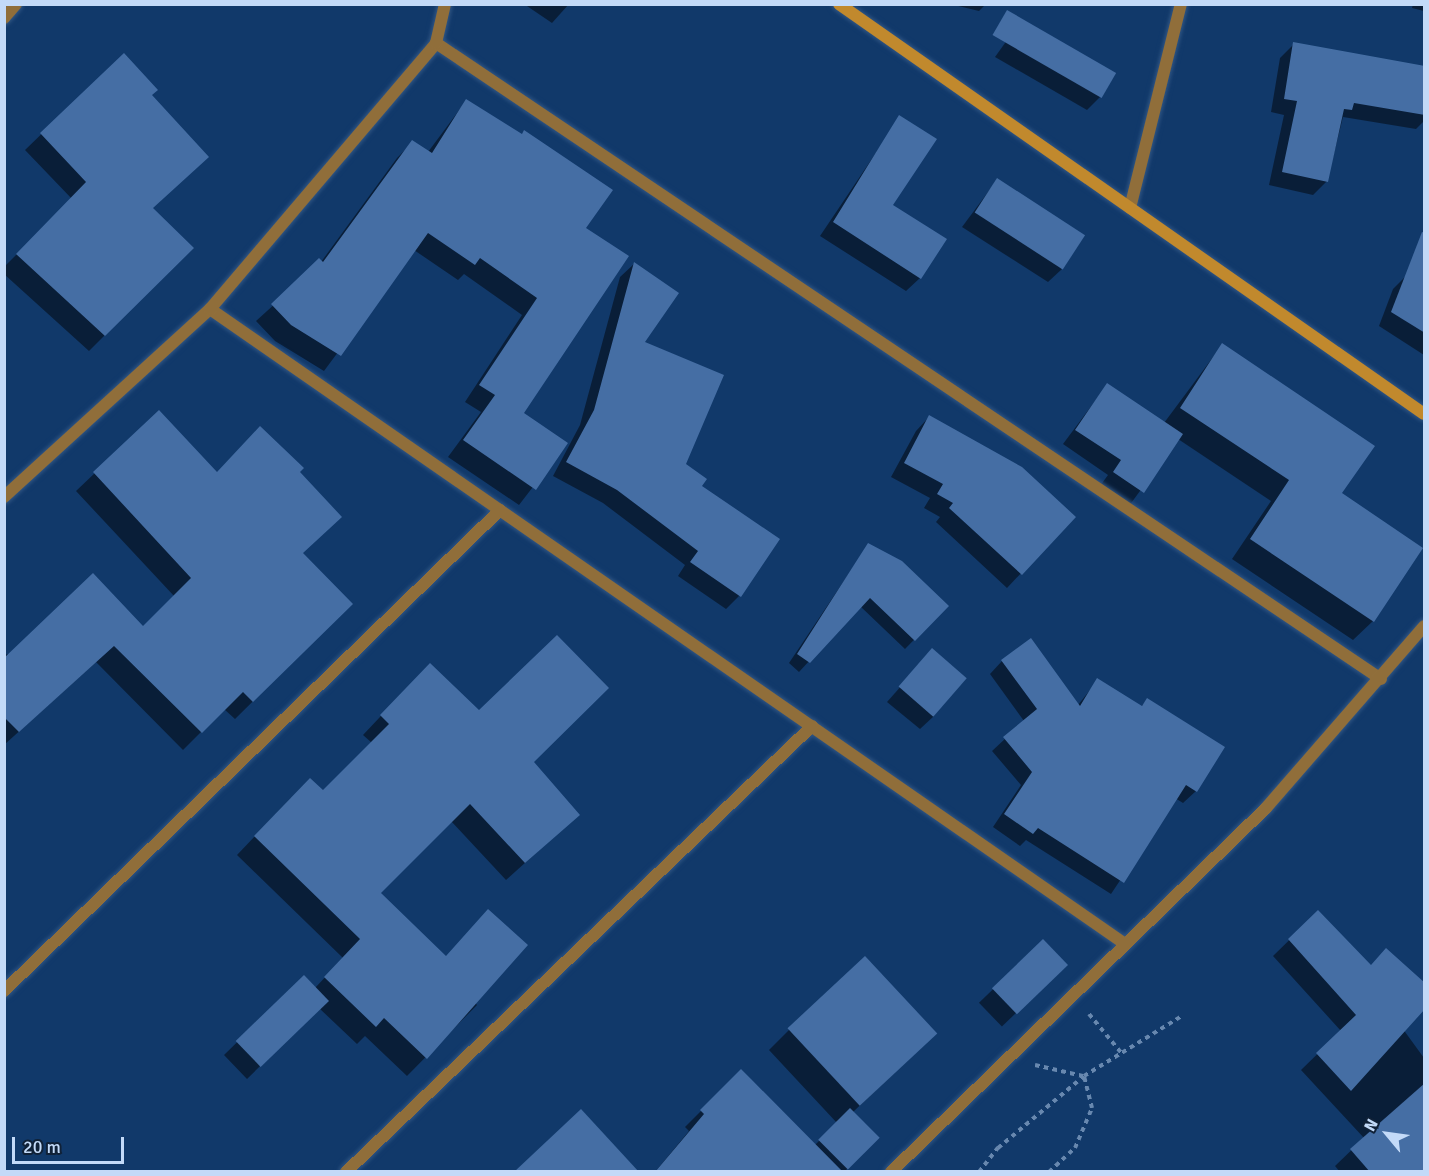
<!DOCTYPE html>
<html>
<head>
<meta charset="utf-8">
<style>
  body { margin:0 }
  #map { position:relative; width:1429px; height:1176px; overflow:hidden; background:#11396a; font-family:Signika,sans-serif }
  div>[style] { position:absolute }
  .shadow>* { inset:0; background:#0007; transform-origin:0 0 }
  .building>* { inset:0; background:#456ea4; transform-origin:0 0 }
  .path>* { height:4px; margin-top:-2px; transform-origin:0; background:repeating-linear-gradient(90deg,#6888af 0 4.5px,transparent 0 9px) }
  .roads { filter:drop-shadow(0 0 2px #315684) drop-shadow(0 0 2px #315684) }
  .street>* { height:12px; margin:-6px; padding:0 6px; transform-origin:6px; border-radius:6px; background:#906e3a }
  .secondary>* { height:12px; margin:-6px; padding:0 6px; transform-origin:6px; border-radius:6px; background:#c1892d }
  span { translate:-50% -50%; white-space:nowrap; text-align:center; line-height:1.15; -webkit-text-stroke:4.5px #102137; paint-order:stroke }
  .frame { position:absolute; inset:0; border:6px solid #c3daf8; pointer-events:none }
  .north { position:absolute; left:1357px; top:1104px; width:60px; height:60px; -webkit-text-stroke:4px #102137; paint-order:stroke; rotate:299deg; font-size:16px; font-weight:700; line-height:24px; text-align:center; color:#c3daf8 }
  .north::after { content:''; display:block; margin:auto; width:21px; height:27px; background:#c3daf8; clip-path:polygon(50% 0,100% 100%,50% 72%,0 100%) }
  .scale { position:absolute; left:12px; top:1137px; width:112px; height:27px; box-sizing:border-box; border:3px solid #c3daf8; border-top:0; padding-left:8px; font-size:18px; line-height:21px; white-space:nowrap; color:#c3daf8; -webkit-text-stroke:4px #102137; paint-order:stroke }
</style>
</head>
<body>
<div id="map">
  <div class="shadow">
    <div style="clip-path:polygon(524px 4px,569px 4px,552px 23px)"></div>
    <div style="clip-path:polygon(950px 4px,986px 4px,979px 11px)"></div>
    <div style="clip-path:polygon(1413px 4px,1424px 4px,1424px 11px,1412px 8px)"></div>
    <div style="clip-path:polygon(1010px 36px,1101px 96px,1087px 110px,995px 57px)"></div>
    <div style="clip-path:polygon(1294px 44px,1424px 68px,1424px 121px,1416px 129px,1343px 117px,1327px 181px,1313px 195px,1269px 185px,1284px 115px,1271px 112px,1280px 58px)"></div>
    <div style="clip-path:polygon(123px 55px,150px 96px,152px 209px,192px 248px,89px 351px,4px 274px,4px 267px,72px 199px,25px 150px)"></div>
    <div style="clip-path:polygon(466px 101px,584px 229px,522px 414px,566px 444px,519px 505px,448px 457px,481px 412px,465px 402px,522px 315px,464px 274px,458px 280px,414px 250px,324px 371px,275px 341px,256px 321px,321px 262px,397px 158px,413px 142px,428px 152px)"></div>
    <div style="clip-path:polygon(900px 117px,891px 206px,920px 278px,906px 291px,820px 236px)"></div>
    <div style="clip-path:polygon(997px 180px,1062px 269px,1048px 282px,962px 227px)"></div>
    <div style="clip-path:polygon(634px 264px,643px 343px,684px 464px,700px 486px,739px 596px,726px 609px,678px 576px,685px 565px,603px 503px,553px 476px,580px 425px,620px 277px)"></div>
    <div style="clip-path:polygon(1407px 275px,1424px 279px,1424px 355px,1379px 326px,1393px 289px)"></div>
    <div style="clip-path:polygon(1222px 345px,1340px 493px,1373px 621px,1353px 640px,1232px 559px,1271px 501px,1178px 439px,1129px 506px,1100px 486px,1108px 475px,1063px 444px,1107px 385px,1164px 423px)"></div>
    <div style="clip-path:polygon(159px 412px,217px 474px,298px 473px,301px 554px,351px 604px,235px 719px,224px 709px,183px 750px,96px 662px,4px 745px,4px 655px,143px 628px,174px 596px,76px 491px)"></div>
    <div style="clip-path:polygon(929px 417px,1074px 517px,1007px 588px,936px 522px,940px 517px,924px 508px,930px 498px,891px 477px,916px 431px)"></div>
    <div style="clip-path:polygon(868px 545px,947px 606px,905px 649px,860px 606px,799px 672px,789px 663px)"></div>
    <div style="clip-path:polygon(933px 650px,934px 716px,920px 729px,887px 702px)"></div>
    <div style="clip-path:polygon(1002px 661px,1078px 705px,1098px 680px,1141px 707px,1147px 700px,1196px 791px,1183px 803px,1175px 798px,1111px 894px,1026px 840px,1020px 846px,993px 827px,1021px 785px,992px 751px,1024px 721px,990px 674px)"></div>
    <div style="clip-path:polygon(412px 683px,532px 762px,578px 815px,506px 880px,451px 821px,379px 893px,477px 1005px,407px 1076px,365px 1036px,357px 1044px,319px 1008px,247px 1079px,224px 1055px,304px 977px,315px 988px,343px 958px,237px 855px,291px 798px,323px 793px,372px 743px,363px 735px)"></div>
    <div style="clip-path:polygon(1318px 912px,1424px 1058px,1424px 1172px,1340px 1172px,1335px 1166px,1364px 1138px,1301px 1070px,1341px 1031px,1273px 956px)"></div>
    <div style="left:1043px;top:941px;width:33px;height:89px;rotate:46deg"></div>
    <div style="clip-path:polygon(789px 1030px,915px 1053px,853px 1112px,878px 1138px,844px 1172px,655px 1172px,689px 1131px,685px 1127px,741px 1071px,815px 1145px,837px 1123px,769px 1050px)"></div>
  </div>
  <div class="building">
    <div style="left:1007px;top:10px;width:126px;height:29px;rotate:30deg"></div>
    <div style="clip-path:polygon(1293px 42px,1425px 66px,1425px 115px,1354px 103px,1352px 110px,1344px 109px,1328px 182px,1282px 172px,1297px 101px,1284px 99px)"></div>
    <div style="clip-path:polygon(124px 53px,158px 90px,152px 95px,209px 157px,153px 208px,194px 248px,105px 336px,16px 254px,86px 182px,40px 133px)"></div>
    <div style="clip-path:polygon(466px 99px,522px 134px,524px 130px,613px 190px,586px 228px,629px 256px,524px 413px,568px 443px,536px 490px,463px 440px,495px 395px,479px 385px,537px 298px,480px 258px,475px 265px,428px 233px,341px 356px,291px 325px,271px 304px,319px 258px,323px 262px,412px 140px,432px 153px)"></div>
    <div style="clip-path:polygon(899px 115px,937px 139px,893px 205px,947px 239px,921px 279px,833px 222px)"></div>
    <div style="left:997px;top:178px;width:105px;height:41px;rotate:33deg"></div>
    <div style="clip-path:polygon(1422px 232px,1425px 233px,1425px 333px,1391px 312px)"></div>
    <div style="clip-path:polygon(634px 262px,679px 293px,645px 342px,724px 375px,686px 464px,707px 479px,702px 486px,780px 539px,741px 597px,690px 562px,698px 551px,617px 490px,566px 462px,594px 410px)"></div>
    <div style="clip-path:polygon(1222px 343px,1375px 446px,1342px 493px,1423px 548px,1374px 622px,1250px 539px,1289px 480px,1180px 408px)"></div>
    <div style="clip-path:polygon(1107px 383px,1183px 434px,1144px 493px,1113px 472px,1121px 460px,1075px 430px)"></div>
    <div style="clip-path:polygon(159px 410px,217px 472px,260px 426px,304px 468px,300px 472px,342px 517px,303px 553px,353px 604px,253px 702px,243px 692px,202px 733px,114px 646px,19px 732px,4px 717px,4px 658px,93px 573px,143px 626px,191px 578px,93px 472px)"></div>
    <div style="clip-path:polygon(929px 415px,1022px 467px,1076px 517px,1022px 575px,949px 508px,953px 503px,937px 494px,943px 484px,904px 463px)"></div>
    <div style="clip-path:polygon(868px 543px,902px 561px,949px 606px,915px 641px,870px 598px,810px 663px,797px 654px)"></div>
    <div style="clip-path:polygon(557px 635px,609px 688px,534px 762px,580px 815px,525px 863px,470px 804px,381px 893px,446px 956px,488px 909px,528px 945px,427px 1059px,384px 1018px,376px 1027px,324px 977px,360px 939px,254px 836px,310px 778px,323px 790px,389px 724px,380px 715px,430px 663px,479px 710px)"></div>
    <div style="clip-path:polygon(1031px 638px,1080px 706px,1097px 678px,1142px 706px,1147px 698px,1225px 747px,1197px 792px,1186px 785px,1124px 883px,1038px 828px,1033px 834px,1004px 814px,1032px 772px,1003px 737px,1037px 709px,1001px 660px)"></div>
    <div style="left:932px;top:648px;width:46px;height:51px;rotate:41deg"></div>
    <div style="clip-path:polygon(1318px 910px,1371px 965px,1386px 948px,1425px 983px,1425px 1009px,1351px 1091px,1316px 1053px,1356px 1015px,1288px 939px)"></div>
    <div style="left:1043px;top:939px;width:36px;height:71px;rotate:46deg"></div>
    <div style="left:865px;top:956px;width:106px;height:106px;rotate:47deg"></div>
    <div style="left:304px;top:975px;width:36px;height:95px;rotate:46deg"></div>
    <div style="clip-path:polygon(741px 1069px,751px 1079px,843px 1172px,655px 1172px,704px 1114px,700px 1110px)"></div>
    <div style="clip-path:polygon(1425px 1083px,1425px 1172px,1370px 1172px,1350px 1149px)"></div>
    <div style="left:850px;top:1108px;width:42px;height:45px;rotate:45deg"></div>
    <div style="clip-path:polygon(581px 1109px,639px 1172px,514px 1172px)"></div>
  </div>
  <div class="path">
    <div style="left:1089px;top:1014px;width:53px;rotate:50.3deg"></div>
    <div style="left:1035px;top:1065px;width:49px;rotate:12.9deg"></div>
    <div style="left:979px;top:1172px;width:31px;rotate:-52deg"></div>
    <div style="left:998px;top:1148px;width:112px;rotate:-39.9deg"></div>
    <div style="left:1084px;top:1076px;width:115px;rotate:-31.5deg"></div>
    <div style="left:1049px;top:1172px;width:35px;rotate:-43deg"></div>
    <div style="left:1075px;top:1148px;width:43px;rotate:-67deg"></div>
    <div style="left:1092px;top:1108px;width:33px;rotate:-104deg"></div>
  </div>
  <div class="roads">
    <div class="street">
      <div style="left:4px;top:18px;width:18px;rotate:-49deg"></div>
      <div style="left:436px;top:43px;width:1139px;rotate:33.94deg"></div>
      <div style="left:1130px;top:208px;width:210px;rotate:-76deg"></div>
      <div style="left:210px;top:309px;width:1114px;rotate:34.76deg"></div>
      <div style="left:4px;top:497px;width:279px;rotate:-42.4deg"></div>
      <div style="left:210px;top:309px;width:349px;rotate:-49.6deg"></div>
      <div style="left:436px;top:43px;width:40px;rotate:-77deg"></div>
      <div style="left:4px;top:991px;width:691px;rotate:-44.12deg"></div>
      <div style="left:346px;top:1172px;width:645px;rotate:-43.74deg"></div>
      <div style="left:891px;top:1172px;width:523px;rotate:-44.15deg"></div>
      <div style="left:1266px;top:808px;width:241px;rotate:-49deg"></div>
    </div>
    <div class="secondary">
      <div style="left:839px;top:4px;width:714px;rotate:35.02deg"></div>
    </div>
  </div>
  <div class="frame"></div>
  <div class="north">N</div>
  <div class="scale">20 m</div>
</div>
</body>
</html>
